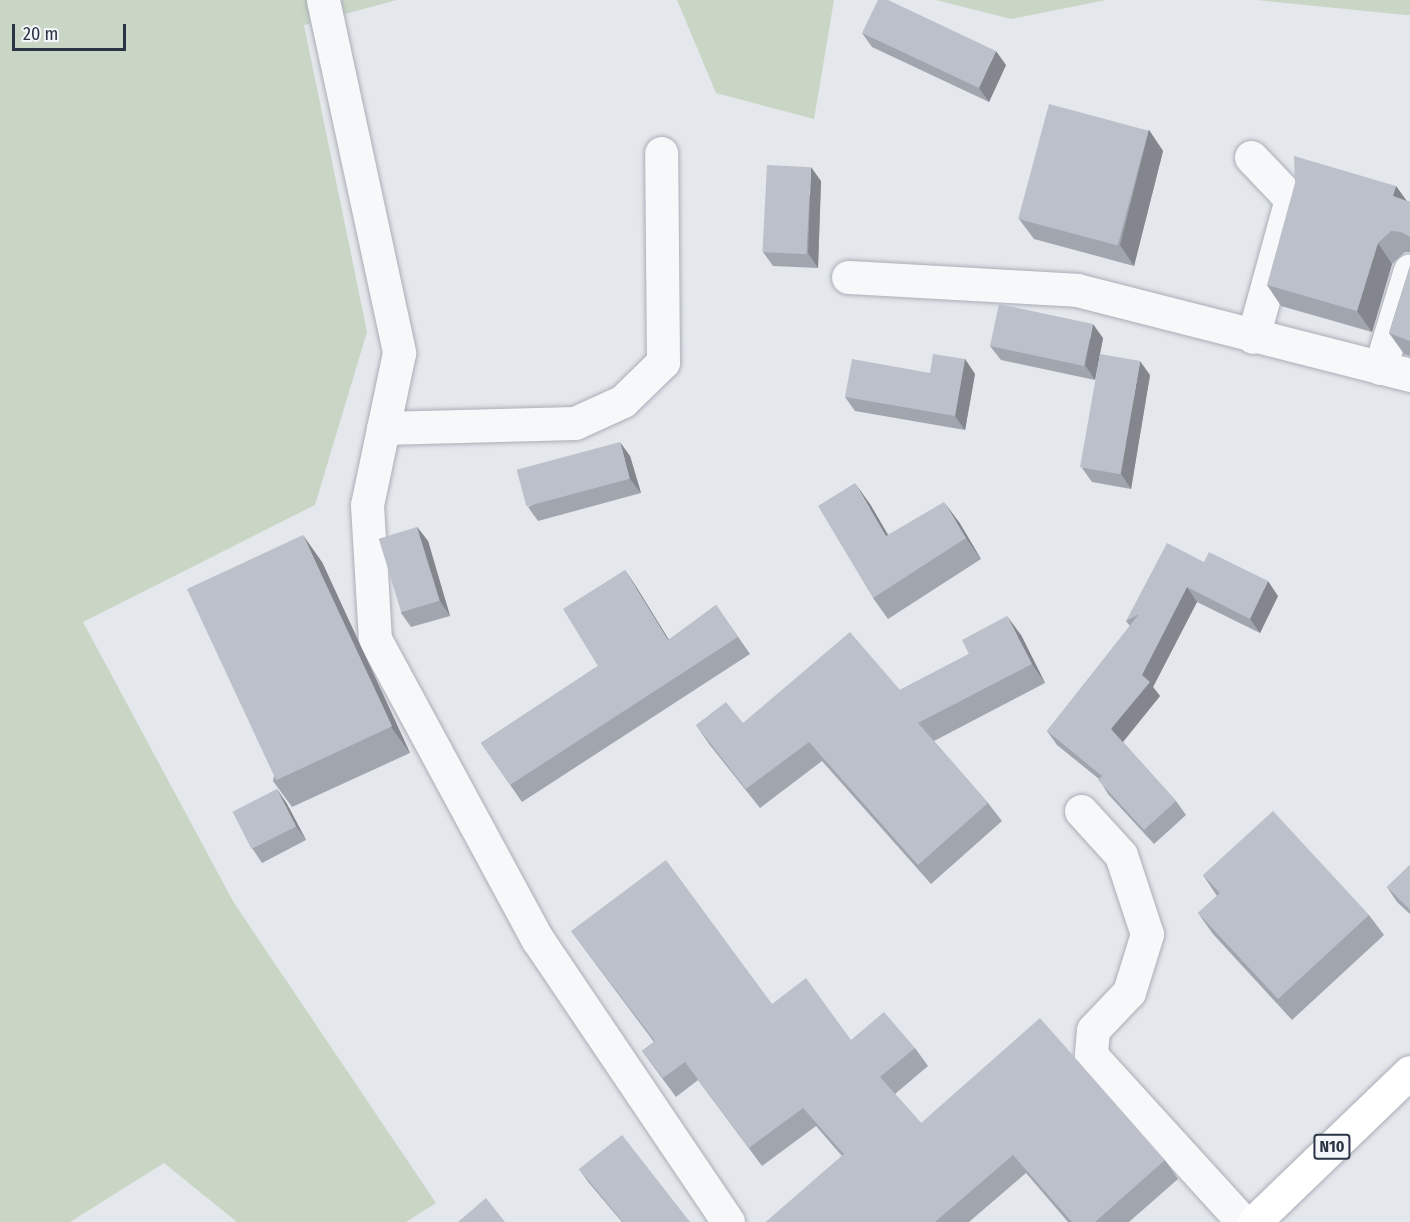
<!DOCTYPE html>
<html>
<head>
<meta charset="utf-8">
<style>
  body { margin:0 }
  #map { position:relative; width:1410px; height:1222px; overflow:hidden; background:#e4e7ec; font-family:"Fira Sans Condensed",sans-serif }
  div>[style] { position:absolute }
  .green>* { inset:0; background:#c9d6c5 }
  .roads { filter:drop-shadow(0 0 2px #a9aeb7) drop-shadow(0 0 2px #a9aeb7) }
  .minor>* { height:33px; margin:-16.5px; padding:0 16.5px; transform-origin:16.5px; border-radius:16.5px; background:#f7f8fa }
  .major>* { height:33px; margin:-16.5px; padding:0 16.5px; transform-origin:16.5px; border-radius:16.5px; background:#fff }
  .wall>* { inset:0; background:#a1a5ae }
  .shaded-wall>* { inset:0; background:#83868d }
  .building>* { inset:0; background:#bbc0ca; transform-origin:0 0 }
  span { translate:-50% -50%; white-space:nowrap; text-align:center; line-height:1.15; -webkit-text-stroke:6px #f4f6f9; paint-order:stroke }
  .shield-label span { padding:2px 4px; background:#f4f6f9; border:2px solid; border-radius:4px; -webkit-text-stroke-width:0 }
  .shield-label { font-size:16px; color:#2b3445; font-weight:700 }
  .scale { position:absolute; left:12px; top:24px; width:114px; height:27px; box-sizing:border-box; border:3px solid #2b3445; border-top:0; padding-left:8px; font-size:18px; line-height:21px; white-space:nowrap; color:#2b3445; -webkit-text-stroke:4px #f4f6f9; paint-order:stroke }
</style>
</head>
<body>
<div id="map">
  <div class="green">
    <div style="clip-path:polygon(0 0,397px 0,304px 25px,367px 332px,315px 505px,83px 622px,234px 903px,436px 1203px,406px 1222px,237px 1222px,164px 1163px,70px 1222px,0 1222px)"></div>
    <div style="clip-path:polygon(677px 0,834px 0,814px 119px,716px 93px)"></div>
    <div style="clip-path:polygon(936px 0,1106px 0,1011px 19px)"></div>
    <div style="clip-path:polygon(1256px 0,1410px 0,1410px 15px,1406px 15px)"></div>
  </div>
  <div class="roads">
    <div class="minor">
      <div style="left:323px;top:0;width:361px;rotate:77.8deg"></div>
      <div style="left:399px;top:353px;width:155px;rotate:101.9deg"></div>
      <div style="left:367px;top:505px;width:134px;rotate:86.6deg"></div>
      <div style="left:375px;top:639px;width:342px;rotate:61.6deg"></div>
      <div style="left:538px;top:940px;width:340px;rotate:56deg"></div>
      <div style="left:1251px;top:157px;width:58px;rotate:46.4deg"></div>
      <div style="left:1291px;top:199px;width:143px;rotate:105.4deg"></div>
      <div style="left:848px;top:277px;width:229px;rotate:3.2deg"></div>
      <div style="left:1077px;top:290px;width:344px;rotate:14.3deg"></div>
      <div style="left:1380px;top:368px;width:102px;rotate:-73deg"></div>
      <div style="left:383px;top:428px;width:192px;rotate:-1.5deg"></div>
      <div style="left:575px;top:423px;width:53px;rotate:-24.6deg"></div>
      <div style="left:623px;top:401px;width:56px;rotate:-44.3deg"></div>
      <div style="left:663px;top:362px;width:209px;rotate:-90.5deg"></div>
      <div style="left:1081px;top:811px;width:59px;rotate:47.7deg"></div>
      <div style="left:1121px;top:855px;width:83px;rotate:71.8deg"></div>
      <div style="left:1147px;top:934px;width:61px;rotate:107.2deg"></div>
      <div style="left:1129px;top:992px;width:52px;rotate:133.5deg"></div>
      <div style="left:1093px;top:1030px;width:25px;rotate:95deg"></div>
      <div style="left:1091px;top:1055px;width:226px;rotate:47.7deg"></div>
    </div>
    <div class="major">
      <div style="left:1254px;top:1222px;width:216px;rotate:-43.9deg"></div>
    </div>
  </div>
  <div class="wall">
    <div style="clip-path:polygon(862px 33px,1006px 65px,989px 102px,872px 47px)"></div>
    <div style="clip-path:polygon(1149px 130px,1163px 151px,1134px 266px,1034px 239px,1019px 219px)"></div>
    <div style="clip-path:polygon(821px 181px,818px 268px,773px 266px,763px 252px)"></div>
    <div style="clip-path:polygon(1396px 186px,1407px 201px,1410px 202px,1410px 252px,1405px 252px,1392px 264px,1372px 332px,1281px 306px,1267px 285px)"></div>
    <div style="clip-path:polygon(1410px 266px,1410px 356px,1404px 354px,1389px 333px)"></div>
    <div style="clip-path:polygon(1103px 338px,1095px 380px,1001px 360px,990px 346px)"></div>
    <div style="clip-path:polygon(965px 359px,975px 374px,965px 430px,855px 411px,845px 397px,930px 373px)"></div>
    <div style="clip-path:polygon(1150px 375px,1131px 489px,1092px 482px,1082px 468px)"></div>
    <div style="clip-path:polygon(630px 456px,641px 493px,538px 521px,528px 507px)"></div>
    <div style="clip-path:polygon(870px 504px,888px 535px,959px 522px,981px 559px,888px 619px,873px 598px)"></div>
    <div style="clip-path:polygon(417px 527px,428px 541px,450px 616px,411px 627px,401px 613px)"></div>
    <div style="clip-path:polygon(322px 562px,410px 753px,292px 807px,273px 781px)"></div>
    <div style="clip-path:polygon(1204px 562px,1278px 596px,1260px 633px,1197px 602px,1153px 687px,1160px 696px,1123px 742px,1176px 801px,1186px 815px,1154px 844px,1108px 794px,1099px 779px,1057px 745px,1047px 731px,1130px 626px,1126px 621px)"></div>
    <div style="clip-path:polygon(625px 570px,637px 588px,669px 640px,716px 605px,750px 654px,522px 802px,481px 743px,598px 666px)"></div>
    <div style="clip-path:polygon(1021px 635px,1045px 683px,934px 741px,988px 803px,1002px 821px,931px 884px,822px 761px,760px 808px,709px 744px,696px 725px,743px 723px,900px 690px,969px 654px)"></div>
    <div style="clip-path:polygon(277px 789px,287px 804px,306px 840px,262px 863px,252px 848px)"></div>
    <div style="clip-path:polygon(1410px 865px,1410px 914px,1397px 902px,1387px 887px)"></div>
    <div style="clip-path:polygon(1203px 875px,1369px 915px,1384px 935px,1292px 1020px,1213px 934px,1198px 913px,1217px 896px)"></div>
    <div style="clip-path:polygon(571px 931px,772px 1004px,851px 1040px,915px 1048px,928px 1066px,895px 1094px,921px 1123px,1165px 1160px,1178px 1179px,1129px 1222px,1068px 1222px,1026px 1173px,969px 1222px,766px 1222px,842px 1156px,816px 1126px,762px 1166px,698px 1080px,676px 1097px,642px 1051px,654px 1042px)"></div>
    <div style="clip-path:polygon(579px 1169px,690px 1222px,622px 1222px,589px 1183px)"></div>
  </div>
  <div class="shaded-wall">
    <div style="clip-path:polygon(996px 51px,1006px 65px,989px 102px,979px 88px)"></div>
    <div style="clip-path:polygon(1149px 130px,1163px 151px,1134px 266px,1120px 245px)"></div>
    <div style="clip-path:polygon(811px 167px,821px 181px,818px 268px,808px 253px)"></div>
    <div style="clip-path:polygon(1396px 186px,1410px 206px,1393px 196px)"></div>
    <div style="clip-path:polygon(1378px 243px,1392px 264px,1372px 332px,1357px 311px)"></div>
    <div style="clip-path:polygon(1093px 324px,1103px 338px,1095px 380px,1085px 365px)"></div>
    <div style="clip-path:polygon(965px 359px,975px 374px,965px 430px,955px 416px)"></div>
    <div style="clip-path:polygon(1140px 361px,1150px 375px,1131px 489px,1121px 474px)"></div>
    <div style="clip-path:polygon(620px 442px,630px 456px,641px 493px,630px 479px)"></div>
    <div style="clip-path:polygon(855px 483px,870px 504px,901px 557px,886px 536px)"></div>
    <div style="clip-path:polygon(944px 502px,959px 522px,981px 559px,966px 538px)"></div>
    <div style="clip-path:polygon(417px 527px,428px 541px,450px 616px,440px 601px)"></div>
    <div style="clip-path:polygon(303px 535px,322px 562px,410px 753px,391px 727px)"></div>
    <div style="clip-path:polygon(625px 570px,637px 588px,680px 658px,668px 640px)"></div>
    <div style="clip-path:polygon(1268px 581px,1278px 596px,1260px 633px,1250px 619px)"></div>
    <div style="clip-path:polygon(1187px 587px,1197px 602px,1153px 687px,1160px 696px,1122px 743px,1111px 729px,1142px 675px)"></div>
    <div style="clip-path:polygon(1007px 616px,1021px 635px,1045px 683px,1032px 664px)"></div>
    <div style="clip-path:polygon(277px 789px,287px 804px,306px 840px,296px 826px)"></div>
  </div>
  <div class="building">
    <div style="clip-path:polygon(878px 0,888px 0,996px 51px,979px 88px,862px 33px)"></div>
    <div style="left:1049px;top:104px;width:103px;height:119px;rotate:15deg"></div>
    <div style="clip-path:polygon(1294px 156px,1396px 186px,1393px 196px,1410px 202px,1410px 239px,1410px 237px,1401px 232px,1391px 231px,1378px 243px,1357px 311px,1267px 285px,1295px 183px)"></div>
    <div style="left:767px;top:165px;width:44px;height:87px;rotate:3deg"></div>
    <div style="clip-path:polygon(1410px 266px,1410px 341px,1389px 333px)"></div>
    <div style="left:999px;top:304px;width:96px;height:43px;rotate:12deg"></div>
    <div style="clip-path:polygon(933px 354px,965px 359px,955px 416px,845px 397px,852px 359px,930px 373px)"></div>
    <div style="left:1100px;top:354px;width:41px;height:115px;rotate:10deg"></div>
    <div style="left:620px;top:442px;width:38px;height:107px;rotate:75deg"></div>
    <div style="clip-path:polygon(855px 483px,886px 536px,944px 502px,966px 538px,873px 598px,818px 506px)"></div>
    <div style="left:417px;top:527px;width:77px;height:40px;rotate:73deg"></div>
    <div style="left:303px;top:535px;width:211px;height:128px;rotate:65deg"></div>
    <div style="clip-path:polygon(1167px 543px,1204px 562px,1209px 552px,1268px 581px,1250px 619px,1187px 587px,1142px 675px,1150px 682px,1111px 729px,1176px 801px,1144px 830px,1098px 780px,1102px 776px,1047px 731px,1139px 614px,1126px 621px)"></div>
    <div style="clip-path:polygon(625px 570px,668px 640px,716px 605px,738px 637px,510px 785px,481px 743px,598px 666px,563px 609px)"></div>
    <div style="clip-path:polygon(1007px 616px,1032px 664px,918px 723px,988px 803px,918px 865px,809px 742px,746px 789px,696px 725px,726px 702px,743px 723px,850px 632px,900px 690px,969px 654px,962px 640px)"></div>
    <div style="left:277px;top:789px;width:42px;height:50px;rotate:63deg"></div>
    <div style="clip-path:polygon(1273px 811px,1369px 915px,1278px 999px,1198px 913px,1220px 893px,1203px 875px)"></div>
    <div style="clip-path:polygon(666px 860px,772px 1004px,806px 978px,851px 1040px,884px 1012px,915px 1048px,880px 1077px,921px 1123px,1040px 1018px,1165px 1160px,1095px 1222px,1072px 1222px,1013px 1155px,935px 1222px,766px 1222px,844px 1154px,803px 1108px,749px 1148px,685px 1062px,663px 1078px,642px 1051px,655px 1041px,571px 931px)"></div>
    <div style="clip-path:polygon(1410px 865px,1410px 910px,1387px 887px)"></div>
    <div style="clip-path:polygon(622px 1135px,690px 1222px,623px 1222px,579px 1169px)"></div>
    <div style="clip-path:polygon(486px 1198px,505px 1222px,458px 1222px)"></div>
  </div>
  <div class="shield-label">
    <span style="left:1332px;top:1147px">N10</span>
  </div>
  <div class="scale">20 m</div>
</div>
</body>
</html>
